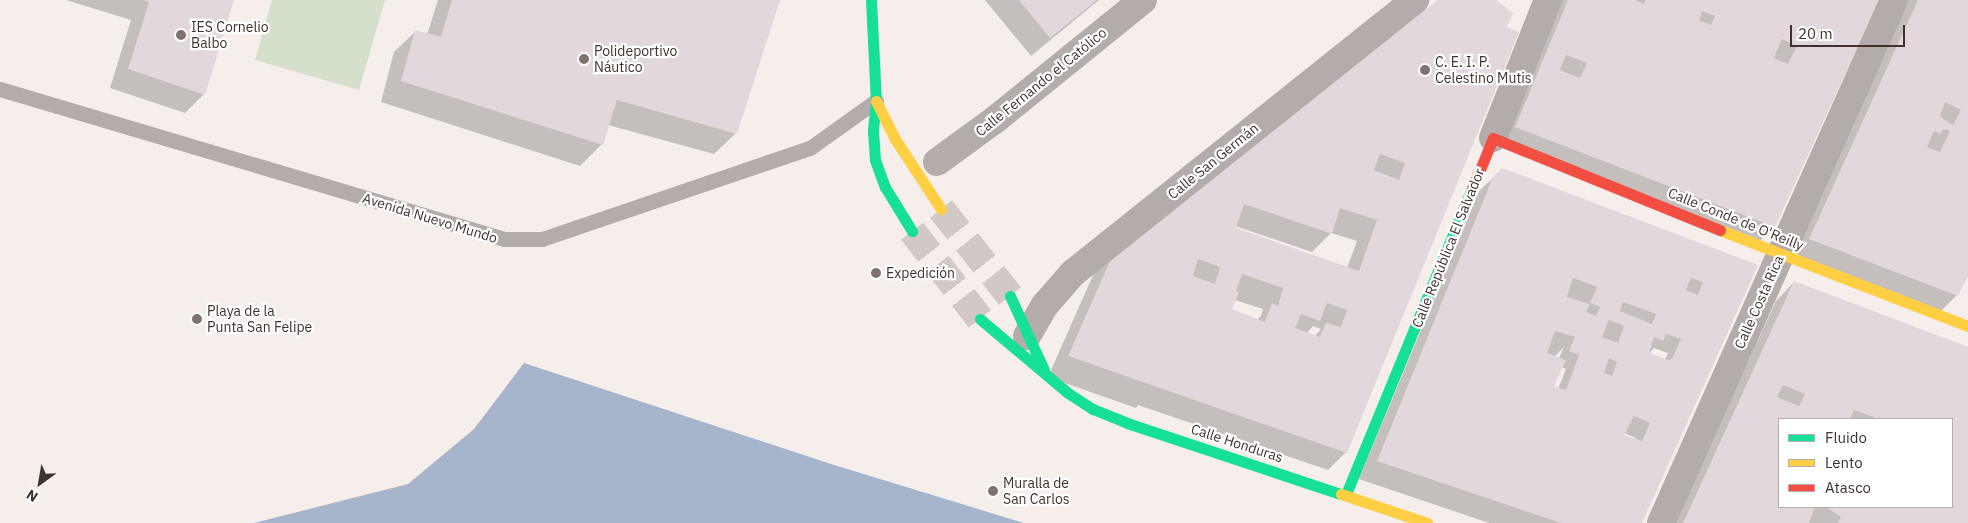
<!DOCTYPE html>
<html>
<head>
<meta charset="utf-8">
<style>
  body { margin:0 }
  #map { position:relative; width:1968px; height:523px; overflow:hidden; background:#f6eeeb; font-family:"IBM Plex Sans",sans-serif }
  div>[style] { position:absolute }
  .green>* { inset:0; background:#d5e0cc }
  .water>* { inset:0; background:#a7b5cc }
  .shadow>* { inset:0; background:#0003 }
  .building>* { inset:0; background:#e1d7dc }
  .secondary-tunnel>* { height:28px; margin-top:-14px; transform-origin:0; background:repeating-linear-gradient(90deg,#d2c8c5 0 28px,transparent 0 42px) }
  .lane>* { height:15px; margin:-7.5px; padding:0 7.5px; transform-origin:7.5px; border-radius:7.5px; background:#b3acaa }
  .street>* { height:28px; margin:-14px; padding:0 14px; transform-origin:14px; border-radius:14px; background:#b3acaa }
  .fast>* { height:11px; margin:-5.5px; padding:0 5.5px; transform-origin:5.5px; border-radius:5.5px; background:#16e098 }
  .slow>* { height:11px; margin:-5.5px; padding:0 5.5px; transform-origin:5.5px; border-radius:5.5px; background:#ffcf43 }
  .jam>* { height:11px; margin:-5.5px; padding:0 5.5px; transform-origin:5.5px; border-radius:5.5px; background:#f24e42 }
  .dots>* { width:14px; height:14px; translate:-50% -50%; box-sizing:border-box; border:2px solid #fff; border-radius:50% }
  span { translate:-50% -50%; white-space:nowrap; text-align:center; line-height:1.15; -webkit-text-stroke:4.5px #fff; paint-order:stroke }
  .poi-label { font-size:14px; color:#40312c }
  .left { translate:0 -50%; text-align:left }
  .street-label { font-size:14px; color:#40312c }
  .legend { position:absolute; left:1778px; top:418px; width:175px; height:90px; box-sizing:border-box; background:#fff; border:1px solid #b3adab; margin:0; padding:6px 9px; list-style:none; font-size:15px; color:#40312c }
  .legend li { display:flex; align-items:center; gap:10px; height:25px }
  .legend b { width:25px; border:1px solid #b3adab }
  .north { position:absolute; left:15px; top:458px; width:50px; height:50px; -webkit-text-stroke:4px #fff; paint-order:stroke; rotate:212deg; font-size:14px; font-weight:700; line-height:20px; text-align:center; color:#40312c }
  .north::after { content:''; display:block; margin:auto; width:18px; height:22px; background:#40312c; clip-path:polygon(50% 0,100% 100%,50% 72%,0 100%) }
  .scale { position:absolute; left:1790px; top:25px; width:115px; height:22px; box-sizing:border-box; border:2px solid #40312c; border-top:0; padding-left:6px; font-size:15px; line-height:18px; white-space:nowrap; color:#40312c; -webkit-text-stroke:4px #fff; paint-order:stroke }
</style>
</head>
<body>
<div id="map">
  <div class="green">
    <div style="clip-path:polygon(272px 0,385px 0,359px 90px,255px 60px)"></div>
  </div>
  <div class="water">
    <div style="clip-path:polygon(524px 363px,831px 464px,1024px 523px,254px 523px,408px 484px,474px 429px)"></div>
  </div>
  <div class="shadow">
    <div style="clip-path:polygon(66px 0,233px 0,204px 94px,185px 113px,110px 88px,131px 20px)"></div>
    <div style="clip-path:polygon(438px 0,779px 0,736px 133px,714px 154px,608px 125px,601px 145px,580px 166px,381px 102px,394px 52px,416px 31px,427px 35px)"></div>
    <div style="clip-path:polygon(985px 0,1099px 0,1031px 56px)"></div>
    <div style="clip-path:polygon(evenodd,1440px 0,1494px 0,1346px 452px,1328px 470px,1138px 405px,1136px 408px,1048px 377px,1094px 273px,1440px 0,1235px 226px,1312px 252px,1331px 233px,1357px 241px,1347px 268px,1234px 229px,1235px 226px,1440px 0,1235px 300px,1263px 309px,1261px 316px,1257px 320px,1230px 309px,1235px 300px,1440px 0,1313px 326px,1321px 329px,1315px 336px,1307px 333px,1313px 326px)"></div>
    <div style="clip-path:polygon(1561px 0,1877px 0,1774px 226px,1756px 245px,1502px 142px)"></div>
    <div style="clip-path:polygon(1908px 0,1968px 0,1968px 273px,1957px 295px,1938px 314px,1792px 258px)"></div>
    <div style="clip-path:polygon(evenodd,1502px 170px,1756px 266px,1641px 523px,1489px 523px,1359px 479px,1479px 191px,1502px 170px,1564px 347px,1559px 358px,1554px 357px,1564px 347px,1502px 170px,1654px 348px,1668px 353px,1665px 360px,1650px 355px,1649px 353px,1654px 348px,1502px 170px,1561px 367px,1566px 369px,1558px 389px,1552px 387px,1561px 367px,1502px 170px,1624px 433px,1636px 438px,1635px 440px,1622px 436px,1624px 433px)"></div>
    <div style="clip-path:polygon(evenodd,1794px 282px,1968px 349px,1968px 523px,1674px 523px,1776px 301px,1794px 282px,1779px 419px,1952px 419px,1952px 507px,1779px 507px,1779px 419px)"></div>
  </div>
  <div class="building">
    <div style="clip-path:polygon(144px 0,234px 0,205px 95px,128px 69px,149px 2px)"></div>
    <div style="clip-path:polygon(452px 0,780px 0,737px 134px,617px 100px,603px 145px,401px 81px,415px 30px,441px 37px)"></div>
    <div style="clip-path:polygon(1019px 0,1097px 0,1050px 38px)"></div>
    <div style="clip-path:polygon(evenodd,1438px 0,1496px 0,1513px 13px,1507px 27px,1519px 32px,1347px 453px,1068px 356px,1115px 250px,1438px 0,1380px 154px,1405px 163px,1399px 180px,1374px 170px,1380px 154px,1438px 0,1244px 204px,1332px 234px,1340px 208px,1377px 220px,1359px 271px,1236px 228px,1244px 204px,1438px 0,1198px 259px,1220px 267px,1215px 284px,1193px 276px,1198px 259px,1438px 0,1242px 274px,1283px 288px,1278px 306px,1272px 303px,1265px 322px,1232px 309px,1239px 292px,1236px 291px,1242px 274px,1438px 0,1327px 303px,1347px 310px,1341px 327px,1326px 323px,1320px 337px,1295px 328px,1301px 314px,1320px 321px,1327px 303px)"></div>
    <div style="clip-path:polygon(evenodd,1568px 0,1635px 0,1644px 4px,1645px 0,1879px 0,1775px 227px,1515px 127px,1568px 0,1702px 11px,1715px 16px,1711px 25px,1699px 20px,1702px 11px,1568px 0,1782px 39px,1797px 46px,1788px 64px,1774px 58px,1782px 39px,1568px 0,1566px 55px,1587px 63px,1580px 78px,1560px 70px,1566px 55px)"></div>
    <div style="clip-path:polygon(evenodd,1918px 0,1968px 0,1968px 276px,1958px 296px,1809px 239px,1918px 0,1945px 102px,1961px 110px,1953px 125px,1940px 117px,1945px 102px,1918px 0,1943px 129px,1950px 131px,1940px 152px,1927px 147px,1934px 131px,1941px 134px,1943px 129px)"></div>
    <div style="clip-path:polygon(evenodd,1502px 168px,1758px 265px,1642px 523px,1561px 523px,1377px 461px,1493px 177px,1502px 168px,1573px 278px,1597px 287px,1590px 303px,1600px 307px,1596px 316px,1586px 312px,1590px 304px,1567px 297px,1573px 278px,1502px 168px,1691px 278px,1703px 282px,1698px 295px,1686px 290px,1691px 278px,1502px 168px,1623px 302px,1656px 314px,1652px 324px,1620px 311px,1623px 302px,1502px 168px,1609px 320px,1624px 326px,1618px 343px,1602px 337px,1609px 320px,1502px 168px,1555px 331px,1575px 337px,1569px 351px,1579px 355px,1566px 390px,1554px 386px,1566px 360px,1547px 353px,1555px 331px,1502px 168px,1666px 334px,1681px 339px,1672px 359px,1669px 360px,1651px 354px,1650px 350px,1654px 337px,1663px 341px,1666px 334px,1502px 168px,1609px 358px,1617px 362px,1612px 376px,1604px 373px,1609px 358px,1502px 168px,1634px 416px,1650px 423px,1642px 441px,1624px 435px,1634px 416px)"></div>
    <div style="clip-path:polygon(evenodd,1794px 281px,1968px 347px,1968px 523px,1838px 523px,1841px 517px,1826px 507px,1952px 507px,1952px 419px,1873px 419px,1874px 417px,1854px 410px,1850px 419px,1779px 419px,1779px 507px,1815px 507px,1809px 523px,1683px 523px,1794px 281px,1783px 385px,1805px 394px,1799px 406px,1777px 397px,1783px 385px)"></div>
  </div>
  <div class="secondary-tunnel">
    <div style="left:941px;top:209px;width:111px;rotate:51.6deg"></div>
    <div style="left:912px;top:231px;width:111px;rotate:52.3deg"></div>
  </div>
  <div class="lane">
    <div style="left:0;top:89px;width:526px;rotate:16.57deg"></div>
    <div style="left:504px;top:239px;width:38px"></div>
    <div style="left:542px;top:239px;width:283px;rotate:-18.8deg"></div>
    <div style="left:810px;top:148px;width:81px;rotate:-35.5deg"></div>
  </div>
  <div class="street">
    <div style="left:1493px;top:138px;width:149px;rotate:-68.3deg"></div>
    <div style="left:937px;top:162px;width:73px;rotate:-36.1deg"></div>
    <div style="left:996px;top:119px;width:189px;rotate:-39deg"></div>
    <div style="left:1027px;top:336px;width:36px;rotate:-60deg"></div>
    <div style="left:1045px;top:305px;width:43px;rotate:-48.8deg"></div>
    <div style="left:1073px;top:273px;width:438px;rotate:-38.6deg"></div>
    <div style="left:1661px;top:523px;width:573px;rotate:-65.99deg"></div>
  </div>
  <div class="fast">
    <div style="left:871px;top:0;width:101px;rotate:87.2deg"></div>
    <div style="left:876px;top:101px;width:30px;rotate:96deg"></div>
    <div style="left:873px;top:131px;width:29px;rotate:86deg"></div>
    <div style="left:875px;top:160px;width:29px;rotate:70deg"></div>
    <div style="left:885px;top:187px;width:52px;rotate:58.5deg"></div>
    <div style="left:1010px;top:296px;width:81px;rotate:65.3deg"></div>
    <div style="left:980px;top:319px;width:115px;rotate:40.1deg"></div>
    <div style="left:1068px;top:393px;width:30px;rotate:33deg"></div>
    <div style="left:1093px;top:409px;width:37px;rotate:22deg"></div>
    <div style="left:1127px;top:423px;width:225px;rotate:18.4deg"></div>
    <div style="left:1346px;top:494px;width:330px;rotate:-67.6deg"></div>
  </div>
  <div class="slow">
    <div style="left:876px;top:101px;width:42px;rotate:63.4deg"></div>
    <div style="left:895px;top:139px;width:84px;rotate:56.7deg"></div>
    <div style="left:1720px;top:230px;width:266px;rotate:21.2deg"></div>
    <div style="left:1341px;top:494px;width:91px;rotate:18.6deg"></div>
  </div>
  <div class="jam">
    <div style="left:1472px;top:189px;width:55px;rotate:-67.6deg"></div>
    <div style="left:1493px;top:138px;width:245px;rotate:22.1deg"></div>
  </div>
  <div class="dots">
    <div style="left:181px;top:35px;background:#80736f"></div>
    <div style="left:584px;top:59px;background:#80736f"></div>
    <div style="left:1425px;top:70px;background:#80736f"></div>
    <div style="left:876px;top:273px;background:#80736f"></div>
    <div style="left:197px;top:319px;background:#80736f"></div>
    <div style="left:993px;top:491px;background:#80736f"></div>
  </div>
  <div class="poi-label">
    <span class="left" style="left:191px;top:35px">IES Cornelio<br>Balbo</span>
    <span class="left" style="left:594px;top:59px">Polideportivo<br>Náutico</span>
    <span class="left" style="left:1435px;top:70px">C. E. I. P.<br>Celestino Mutis</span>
    <span class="left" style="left:886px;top:273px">Expedición</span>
    <span class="left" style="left:207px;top:319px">Playa de la<br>Punta San Felipe</span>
    <span class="left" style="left:1003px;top:491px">Muralla de<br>San Carlos</span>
  </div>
  <div class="street-label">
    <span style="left:1041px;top:82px;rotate:-39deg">Calle Fernando el Católico</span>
    <span style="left:1213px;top:161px;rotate:-39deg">Calle San Germán</span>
    <span style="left:430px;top:218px;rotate:17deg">Avenida Nuevo Mundo</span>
    <span style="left:1736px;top:219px;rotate:22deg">Calle Conde de O'Reilly</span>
    <span style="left:1448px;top:248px;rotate:-68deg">Calle República El Salvador</span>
    <span style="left:1759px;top:302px;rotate:-66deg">Calle Costa Rica</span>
    <span style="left:1237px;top:443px;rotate:18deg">Calle Honduras</span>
  </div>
  <ul class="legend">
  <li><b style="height:6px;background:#16e098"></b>Fluido</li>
  <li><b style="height:6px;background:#ffcf43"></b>Lento</li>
  <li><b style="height:6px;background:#f24e42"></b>Atasco</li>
  </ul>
  <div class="north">N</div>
  <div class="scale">20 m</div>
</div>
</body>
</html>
